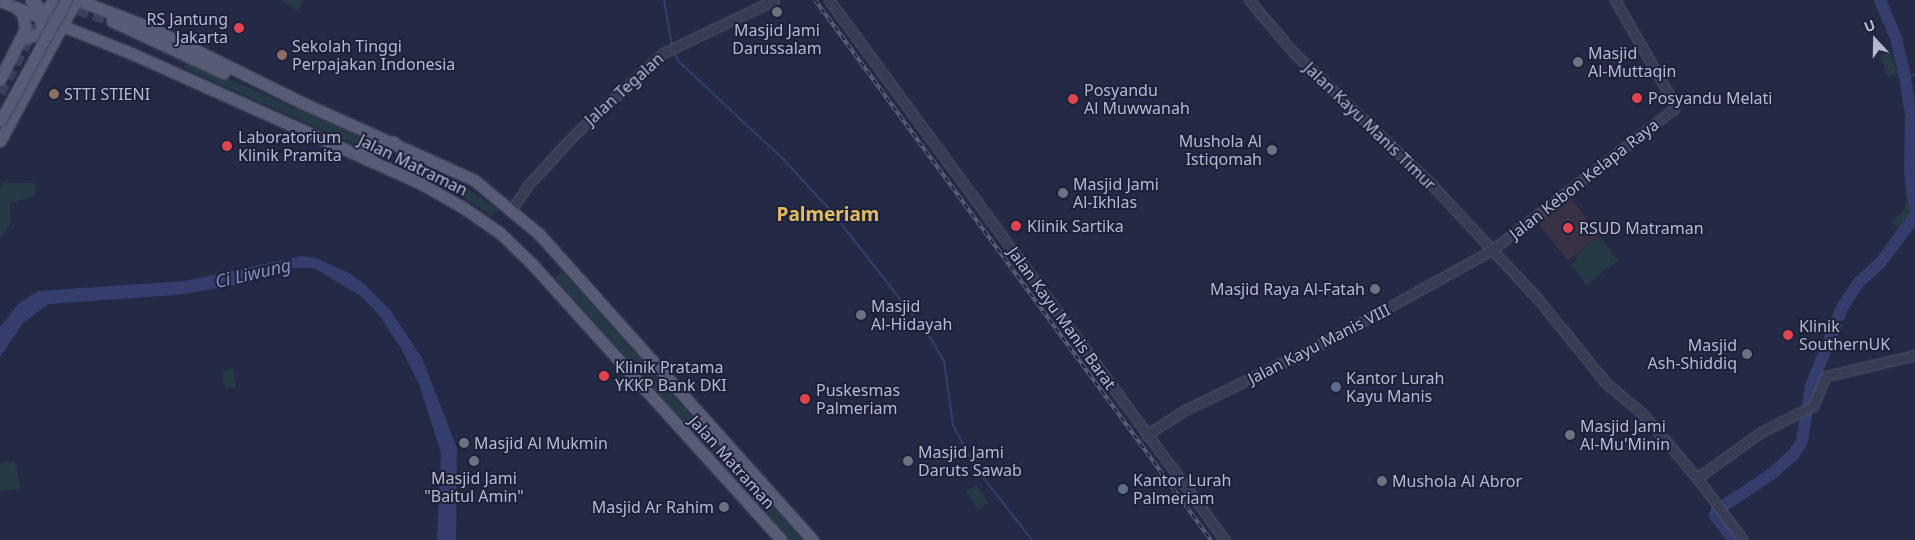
<!DOCTYPE html>
<html>
<head>
<meta charset="utf-8">
<style>
  body { margin:0 }
  #map { position:relative; width:1915px; height:540px; overflow:hidden; background:#242945; font-family:"Noto Sans",sans-serif }
  div>[style] { position:absolute }
  .medical>* { inset:0; background:#393245; transform-origin:0 0 }
  .green>* { inset:0; background:#263a46; transform-origin:0 0 }
  .water>* { inset:0; background:#343d6c }
  .stream>* { height:2px; margin:-1px; padding:0 1px; transform-origin:1px; border-radius:1px; background:#343d6c }
  .river>* { height:12px; margin:-6px; padding:0 6px; transform-origin:6px; border-radius:6px; background:#343d6c }
  .primary-tunnel>* { height:11px; margin-top:-5.5px; transform-origin:0; background:repeating-linear-gradient(90deg,#3a3f5a 0 11px,transparent 0 16.5px) }
  .roads { filter:drop-shadow(0 0 1px #51556c) drop-shadow(0 0 1px #51556c) }
  .tertiary>* { height:9px; margin:-4.5px; padding:0 4.5px; transform-origin:4.5px; border-radius:4.5px; background:#393d54 }
  .primary>* { height:11px; margin:-5.5px; padding:0 5.5px; transform-origin:5.5px; border-radius:5.5px; background:#575b74 }
  .rail>* { height:4px; margin-top:-2px; transform-origin:0; background:repeating-linear-gradient(90deg,#1d213a 0 5.5px,#5b5f7c 0 11px); box-sizing:border-box; border-block:1px solid #5b5f7c }
  .bridges { filter:drop-shadow(0 0 1px #40435b) drop-shadow(0 0 1px #40435b) }
  .primary-bridge>* { height:11px; margin:-5.5px; padding:0 5.5px; transform-origin:5.5px; border-radius:5.5px; background:#575b74 }
  .dots>* { width:14px; height:14px; translate:-50% -50%; box-sizing:border-box; border:2px solid #1d213a; border-radius:50% }
  span { translate:-50% -50%; white-space:nowrap; text-align:center; line-height:1.15; -webkit-text-stroke:4px #1d213a; paint-order:stroke }
  .poi-label { font-size:16px; color:#b6b9ce }
  .right { translate:-100% -50%; text-align:right }
  .left { translate:0 -50%; text-align:left }
  .street-label { font-size:16px; color:#b6b9ce }
  .water-label { font-size:18px; color:#828bbc; font-style:italic }
  .quarter-label { font-size:19px; color:#e1bb5f; font-weight:700 }
  .north { position:absolute; left:1850px; top:15px; width:50px; height:50px; -webkit-text-stroke:4px #1d213a; paint-order:stroke; rotate:339deg; font-size:14px; font-weight:700; line-height:20px; text-align:center; color:#b6b9ce }
  .north::after { content:''; display:block; margin:auto; width:18px; height:22px; background:#b6b9ce; clip-path:polygon(50% 0,100% 100%,50% 72%,0 100%) }
</style>
</head>
<body>
<div id="map">
  <div class="medical">
    <div style="left:1569px;top:196px;width:50px;height:41px;rotate:52deg"></div>
  </div>
  <div class="green">
    <div style="clip-path:polygon(281px 0,303px 0,297px 10px)"></div>
    <div style="left:1890px;top:52px;width:22px;height:11px;rotate:68deg"></div>
    <div style="clip-path:polygon(187px 60px,383px 147px,379px 155px,304px 122px,184px 68px)"></div>
    <div style="clip-path:polygon(399px 155px,465px 187px,499px 210px,492px 216px,457px 193px,395px 163px)"></div>
    <div style="clip-path:polygon(3px 182px,36px 183px,35px 196px,10px 203px,11px 222px,0 240px,0 190px)"></div>
    <div style="clip-path:polygon(1910px 188px,1912px 219px,1900px 236px,1899px 229px,1891px 223px,1904px 209px,1907px 198px,1904px 194px)"></div>
    <div style="clip-path:polygon(1599px 236px,1618px 260px,1587px 285px,1571px 265px,1577px 259px,1575px 256px)"></div>
    <div style="clip-path:polygon(562px 271px,764px 498px,803px 540px,791px 540px,708px 449px,555px 278px)"></div>
    <div style="left:233px;top:369px;width:18px;height:11px;rotate:81deg"></div>
    <div style="clip-path:polygon(15px 462px,21px 489px,0 491px,0 463px)"></div>
    <div style="left:976px;top:485px;width:21px;height:12px;rotate:55deg"></div>
  </div>
  <div class="water">
    <div style="clip-path:polygon(302px 256px,316px 258px,349px 273px,363px 283px,391px 311px,422px 358px,457px 448px,456px 540px,437px 540px,441px 453px,419px 384px,402px 350px,380px 316px,361px 296px,314px 268px,293px 268px,246px 283px,177px 295px,49px 304px,23px 323px,0 357px,0 327px,19px 303px,38px 291px,185px 281px)"></div>
  </div>
  <div class="stream">
    <div style="left:664px;top:0;width:47px;rotate:80.1deg"></div>
    <div style="left:674px;top:51px;width:11px;rotate:68deg"></div>
    <div style="left:678px;top:61px;width:142px;rotate:43deg"></div>
    <div style="left:782px;top:158px;width:74px;rotate:47.2deg"></div>
    <div style="left:832px;top:212px;width:157px;rotate:52deg"></div>
    <div style="left:929px;top:336px;width:29px;rotate:59deg"></div>
    <div style="left:944px;top:361px;width:65px;rotate:82deg"></div>
    <div style="left:953px;top:425px;width:47px;rotate:62.4deg"></div>
    <div style="left:975px;top:467px;width:93px;rotate:52deg"></div>
    <div style="left:1905px;top:77px;width:10px;rotate:-11deg"></div>
  </div>
  <div class="river">
    <div style="left:1880px;top:0;width:41px;rotate:67.2deg"></div>
    <div style="left:1896px;top:38px;width:40px;rotate:77deg"></div>
    <div style="left:1905px;top:77px;width:36px;rotate:81deg"></div>
    <div style="left:1911px;top:113px;width:60px;rotate:91deg"></div>
    <div style="left:1910px;top:173px;width:34px;rotate:82deg"></div>
    <div style="left:1734px;top:540px;width:31px;rotate:-128deg"></div>
    <div style="left:1715px;top:516px;width:6px;rotate:-72deg"></div>
    <div style="left:1717px;top:510px;width:62px;rotate:-33.2deg"></div>
    <div style="left:1769px;top:476px;width:33px;rotate:-41deg"></div>
    <div style="left:1794px;top:454px;width:15px;rotate:-58deg"></div>
    <div style="left:1802px;top:441px;width:56px;rotate:-80.7deg"></div>
    <div style="left:1811px;top:386px;width:84px;rotate:-68.3deg"></div>
    <div style="left:1842px;top:308px;width:30px;rotate:-57deg"></div>
    <div style="left:1858px;top:283px;width:31px;rotate:-42deg"></div>
    <div style="left:1881px;top:262px;width:57px;rotate:-53.5deg"></div>
  </div>
  <div class="primary-tunnel">
    <div style="left:38px;top:24px;width:33px;rotate:-27deg"></div>
    <div style="left:67px;top:9px;width:11px"></div>
    <div style="left:78px;top:9px;width:34px;rotate:19deg"></div>
    <div style="left:0;top:93px;width:90px;rotate:-62.3deg"></div>
  </div>
  <div class="roads">
    <div class="tertiary">
      <div style="left:829px;top:0;width:670px;rotate:53.75deg"></div>
      <div style="left:1249px;top:0;width:71px;rotate:49.6deg"></div>
      <div style="left:1295px;top:54px;width:190px;rotate:43.7deg"></div>
      <div style="left:1432px;top:185px;width:154px;rotate:47.1deg"></div>
      <div style="left:1537px;top:298px;width:111px;rotate:50.9deg"></div>
      <div style="left:1607px;top:384px;width:45px;rotate:39.6deg"></div>
      <div style="left:1642px;top:413px;width:85px;rotate:49.8deg"></div>
      <div style="left:1697px;top:478px;width:77px;rotate:53.4deg"></div>
      <div style="left:512px;top:209px;width:29px;rotate:-56deg"></div>
      <div style="left:528px;top:185px;width:71px;rotate:-47.3deg"></div>
      <div style="left:576px;top:133px;width:118px;rotate:-42.6deg"></div>
      <div style="left:663px;top:53px;width:123px;rotate:-25.5deg"></div>
      <div style="left:1146px;top:435px;width:46px;rotate:-32.7deg"></div>
      <div style="left:1185px;top:410px;width:162px;rotate:-25.9deg"></div>
      <div style="left:1331px;top:339px;width:184px;rotate:-28.9deg"></div>
      <div style="left:1492px;top:250px;width:230px;rotate:-37.8deg"></div>
      <div style="left:1674px;top:109px;width:6px;rotate:-90deg"></div>
      <div style="left:1674px;top:103px;width:119px;rotate:-119.8deg"></div>
      <div style="left:1697px;top:478px;width:79px;rotate:-35.7deg"></div>
      <div style="left:1761px;top:432px;width:58px;rotate:-26.6deg"></div>
      <div style="left:1813px;top:406px;width:33px;rotate:-67deg"></div>
      <div style="left:1826px;top:376px;width:91px;rotate:-13.3deg"></div>
    </div>
    <div class="primary">
      <div style="left:31px;top:0;width:8px;rotate:40deg"></div>
      <div style="left:37px;top:5px;width:34px;rotate:78deg"></div>
      <div style="left:78px;top:0;width:78px;rotate:21deg"></div>
      <div style="left:151px;top:28px;width:172px;rotate:26.3deg"></div>
      <div style="left:305px;top:104px;width:185px;rotate:24.2deg"></div>
      <div style="left:474px;top:180px;width:85px;rotate:39.7deg"></div>
      <div style="left:539px;top:234px;width:411px;rotate:48.2deg"></div>
      <div style="left:0;top:1px;width:143px;rotate:21.7deg"></div>
      <div style="left:133px;top:54px;width:315px;rotate:24.2deg"></div>
      <div style="left:420px;top:183px;width:51px;rotate:29.6deg"></div>
      <div style="left:464px;top:208px;width:44px;rotate:34.8deg"></div>
      <div style="left:500px;top:233px;width:45px;rotate:44.1deg"></div>
      <div style="left:532px;top:264px;width:372px;rotate:47.9deg"></div>
      <div style="left:43px;top:18px;width:21px;rotate:-61deg"></div>
      <div style="left:112px;top:21px;width:123px;rotate:24.9deg"></div>
      <div style="left:22px;top:39px;width:18px;rotate:-16deg"></div>
      <div style="left:39px;top:34px;width:16px;rotate:60deg"></div>
      <div style="left:0;top:79px;width:56px;rotate:-63.4deg"></div>
      <div style="left:25px;top:29px;width:15px;rotate:-98deg"></div>
      <div style="left:23px;top:14px;width:9px;rotate:-139deg"></div>
      <div style="left:0;top:141px;width:160px;rotate:-61.7deg"></div>
      <div style="left:353px;top:151px;width:14px"></div>
      <div style="left:367px;top:151px;width:28px;rotate:-19deg"></div>
    </div>
  </div>
  <div class="rail">
    <div style="left:815px;top:0;width:670px;rotate:53.75deg"></div>
  </div>
  <div class="bridges">
    <div class="primary-bridge">
      <div style="left:0;top:121px;width:138px;rotate:-61.4deg"></div>
    </div>
  </div>
  <div class="dots">
    <div style="left:777px;top:12px;background:#6b7280"></div>
    <div style="left:239px;top:28px;background:#e0444e"></div>
    <div style="left:282px;top:55px;background:#8d6e63"></div>
    <div style="left:1578px;top:62px;background:#6b7280"></div>
    <div style="left:54px;top:94px;background:#8d6e63"></div>
    <div style="left:1637px;top:98px;background:#e0444e"></div>
    <div style="left:1073px;top:99px;background:#e0444e"></div>
    <div style="left:227px;top:146px;background:#e0444e"></div>
    <div style="left:1272px;top:150px;background:#6b7280"></div>
    <div style="left:1063px;top:193px;background:#6b7280"></div>
    <div style="left:1016px;top:226px;background:#e0444e"></div>
    <div style="left:1568px;top:228px;background:#e0444e"></div>
    <div style="left:1375px;top:289px;background:#6b7280"></div>
    <div style="left:861px;top:315px;background:#6b7280"></div>
    <div style="left:1788px;top:335px;background:#e0444e"></div>
    <div style="left:1747px;top:354px;background:#6b7280"></div>
    <div style="left:604px;top:376px;background:#e0444e"></div>
    <div style="left:1336px;top:387px;background:#5c6f8a"></div>
    <div style="left:805px;top:399px;background:#e0444e"></div>
    <div style="left:1570px;top:435px;background:#6b7280"></div>
    <div style="left:464px;top:443px;background:#6b7280"></div>
    <div style="left:474px;top:461px;background:#6b7280"></div>
    <div style="left:908px;top:461px;background:#6b7280"></div>
    <div style="left:1382px;top:481px;background:#6b7280"></div>
    <div style="left:1123px;top:489px;background:#5c6f8a"></div>
    <div style="left:724px;top:507px;background:#6b7280"></div>
  </div>
  <div class="poi-label">
    <span class="right" style="left:228px;top:28px">RS Jantung<br>Jakarta</span>
    <span style="left:777px;top:39px">Masjid Jami<br>Darussalam</span>
    <span class="left" style="left:292px;top:55px">Sekolah Tinggi<br>Perpajakan Indonesia</span>
    <span class="left" style="left:1588px;top:62px">Masjid<br>Al-Muttaqin</span>
    <span class="left" style="left:1084px;top:99px">Posyandu<br>Al Muwwanah</span>
    <span class="left" style="left:64px;top:94px">STTI STIENI</span>
    <span class="left" style="left:1648px;top:98px">Posyandu Melati</span>
    <span class="left" style="left:238px;top:146px">Laboratorium<br>Klinik Pramita</span>
    <span class="right" style="left:1262px;top:150px">Mushola Al<br>Istiqomah</span>
    <span class="left" style="left:1073px;top:193px">Masjid Jami<br>Al-Ikhlas</span>
    <span class="left" style="left:1027px;top:226px">Klinik Sartika</span>
    <span class="left" style="left:1579px;top:228px">RSUD Matraman</span>
    <span class="right" style="left:1365px;top:289px">Masjid Raya Al-Fatah</span>
    <span class="left" style="left:871px;top:315px">Masjid<br>Al-Hidayah</span>
    <span class="left" style="left:1799px;top:335px">Klinik<br>SouthernUK</span>
    <span class="right" style="left:1737px;top:354px">Masjid<br>Ash-Shiddiq</span>
    <span class="left" style="left:615px;top:376px">Klinik Pratama<br>YKKP Bank DKI</span>
    <span class="left" style="left:1346px;top:387px">Kantor Lurah<br>Kayu Manis</span>
    <span class="left" style="left:816px;top:399px">Puskesmas<br>Palmeriam</span>
    <span class="left" style="left:1580px;top:435px">Masjid Jami<br>Al-Mu'Minin</span>
    <span class="left" style="left:474px;top:443px">Masjid Al Mukmin</span>
    <span class="left" style="left:918px;top:461px">Masjid Jami<br>Daruts Sawab</span>
    <span style="left:474px;top:487px">Masjid Jami<br>"Baitul Amin"</span>
    <span class="left" style="left:1133px;top:489px">Kantor Lurah<br>Palmeriam</span>
    <span class="left" style="left:1392px;top:481px">Mushola Al Abror</span>
    <span class="right" style="left:714px;top:507px">Masjid Ar Rahim</span>
  </div>
  <div class="street-label">
    <span style="left:624px;top:89px;rotate:-42deg">Jalan Tegalan</span>
    <span style="left:1370px;top:126px;rotate:44deg">Jalan Kayu Manis Timur</span>
    <span style="left:413px;top:165px;rotate:26deg">Jalan Matraman</span>
    <span style="left:1584px;top:179px;rotate:-38deg">Jalan Kebon Kelapa Raya</span>
    <span style="left:1062px;top:318px;rotate:54deg">Jalan Kayu Manis Barat</span>
    <span style="left:1319px;top:344px;rotate:-27deg">Jalan Kayu Manis VIII</span>
    <span style="left:732px;top:462px;rotate:48deg">Jalan Matraman</span>
  </div>
  <div class="water-label">
    <span style="left:253px;top:273px;rotate:-13deg">Ci Liwung</span>
  </div>
  <div class="quarter-label">
    <span style="left:828px;top:215px">Palmeriam</span>
  </div>
  <div class="north">U</div>
</div>
</body>
</html>
